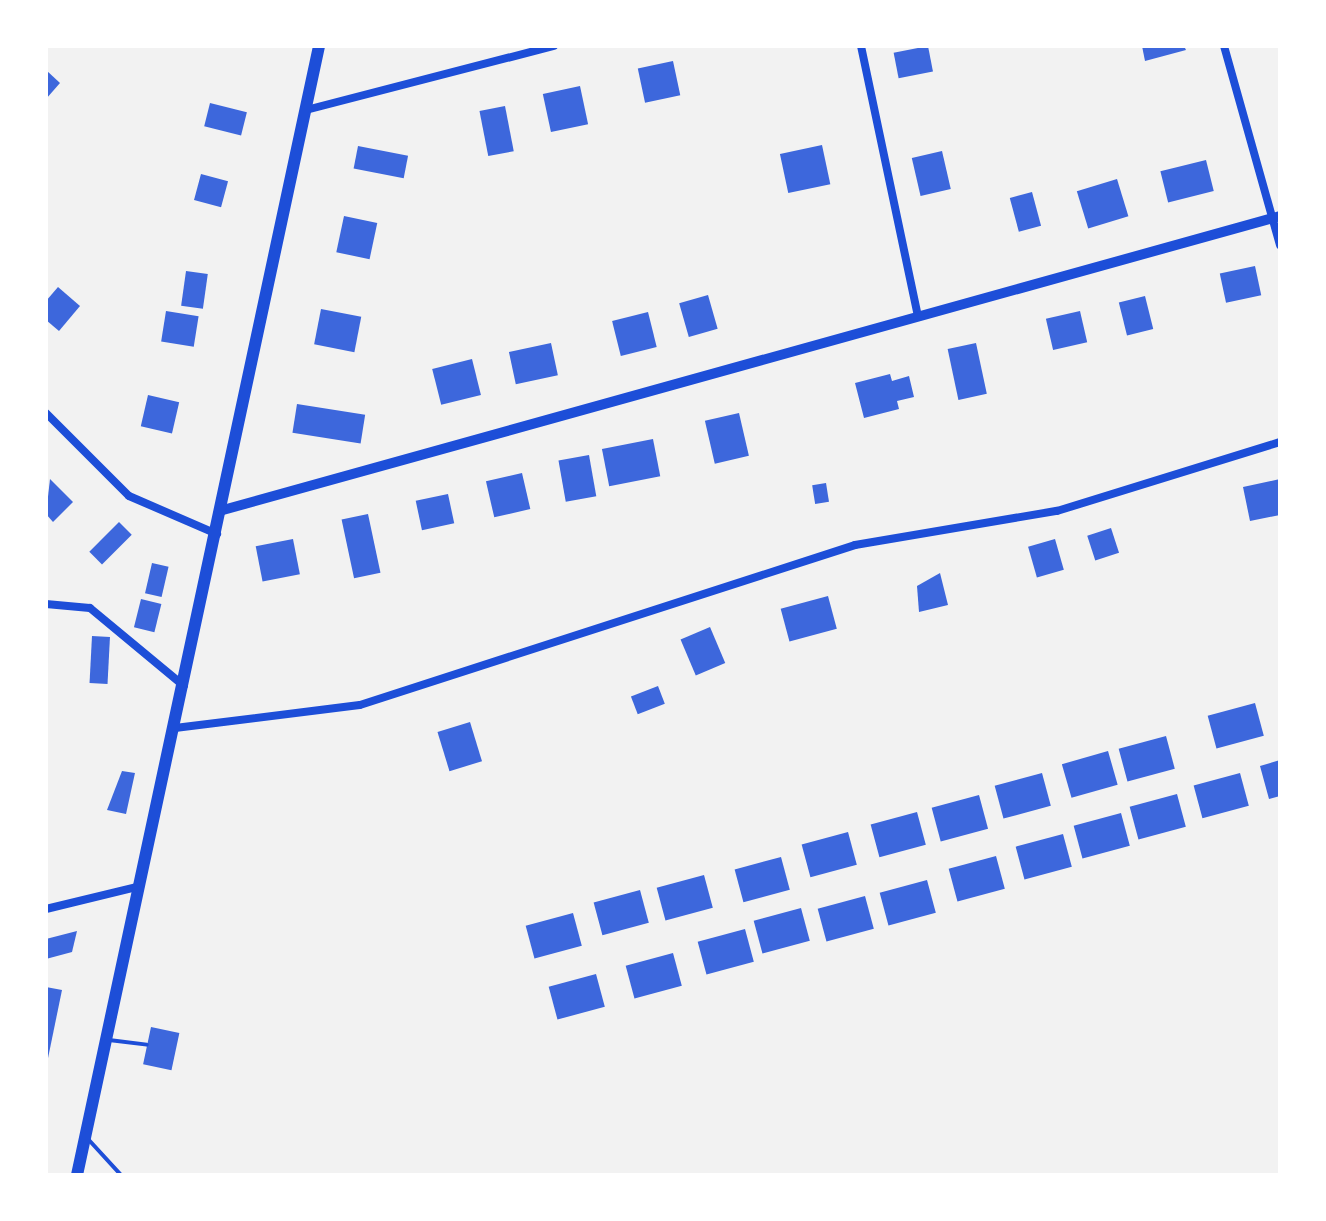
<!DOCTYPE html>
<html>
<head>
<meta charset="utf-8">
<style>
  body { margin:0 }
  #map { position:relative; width:1326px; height:1221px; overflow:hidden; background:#f2f2f2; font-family:"Golos Text",sans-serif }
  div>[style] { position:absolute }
  .building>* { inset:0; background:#3d67dc; transform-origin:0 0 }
  .service>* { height:4px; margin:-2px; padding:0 2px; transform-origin:2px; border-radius:2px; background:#1d4ed8 }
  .minor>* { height:8px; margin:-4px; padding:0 4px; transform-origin:4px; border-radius:4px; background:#1d4ed8 }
  .tertiary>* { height:10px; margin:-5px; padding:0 5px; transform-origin:5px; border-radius:5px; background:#1d4ed8 }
  .secondary>* { height:12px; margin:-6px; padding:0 6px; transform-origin:6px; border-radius:6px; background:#1d4ed8 }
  span { translate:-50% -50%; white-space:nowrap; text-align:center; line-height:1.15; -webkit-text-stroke:7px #fff; paint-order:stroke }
  .frame { position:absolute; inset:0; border:48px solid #fff; pointer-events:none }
</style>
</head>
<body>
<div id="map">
  <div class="building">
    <div style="left:928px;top:46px;width:26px;height:35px;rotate:79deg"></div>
    <div style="clip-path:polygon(1142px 46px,1184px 46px,1186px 50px,1145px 61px)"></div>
    <div style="left:673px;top:61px;width:35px;height:36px;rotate:78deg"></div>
    <div style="clip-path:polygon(46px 70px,60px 83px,46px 99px)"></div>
    <div style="left:580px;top:86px;width:39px;height:38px;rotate:78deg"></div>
    <div style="left:210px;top:103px;width:38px;height:24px;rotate:14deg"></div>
    <div style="left:505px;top:106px;width:46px;height:26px;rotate:79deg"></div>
    <div style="left:822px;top:145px;width:40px;height:43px;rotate:78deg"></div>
    <div style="left:358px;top:146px;width:51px;height:23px;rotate:11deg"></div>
    <div style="left:942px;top:151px;width:39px;height:31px;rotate:77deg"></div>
    <div style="left:1206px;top:160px;width:32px;height:47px;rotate:76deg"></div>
    <div style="left:201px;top:174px;width:28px;height:27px;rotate:15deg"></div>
    <div style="left:1117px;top:179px;width:39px;height:42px;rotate:73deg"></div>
    <div style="left:1032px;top:192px;width:35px;height:23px;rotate:75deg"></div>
    <div style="left:344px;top:216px;width:34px;height:37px;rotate:12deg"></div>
    <div style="left:1255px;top:266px;width:30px;height:36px;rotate:78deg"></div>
    <div style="left:186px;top:271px;width:22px;height:35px;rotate:8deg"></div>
    <div style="clip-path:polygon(58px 287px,80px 306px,59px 331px,46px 320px,46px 301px)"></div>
    <div style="left:708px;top:295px;width:35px;height:30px;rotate:74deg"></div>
    <div style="left:1145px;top:296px;width:34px;height:27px;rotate:76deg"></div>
    <div style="left:321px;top:309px;width:41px;height:36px;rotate:11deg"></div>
    <div style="left:166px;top:311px;width:33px;height:31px;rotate:9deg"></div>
    <div style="left:1080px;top:311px;width:32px;height:35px;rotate:77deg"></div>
    <div style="left:648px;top:312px;width:36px;height:37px;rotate:76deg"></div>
    <div style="left:551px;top:343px;width:33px;height:43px;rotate:78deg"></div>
    <div style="left:976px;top:343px;width:52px;height:29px;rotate:78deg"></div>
    <div style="left:472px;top:359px;width:37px;height:41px;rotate:76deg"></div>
    <div style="clip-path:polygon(890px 374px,892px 381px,909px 376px,914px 397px,897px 401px,899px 409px,864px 418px,855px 383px)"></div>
    <div style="left:148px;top:395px;width:32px;height:32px;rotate:13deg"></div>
    <div style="left:297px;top:404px;width:69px;height:29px;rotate:9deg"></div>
    <div style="left:739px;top:413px;width:44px;height:35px;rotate:77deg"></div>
    <div style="left:653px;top:439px;width:38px;height:52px;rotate:79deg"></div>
    <div style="left:589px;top:455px;width:42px;height:31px;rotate:80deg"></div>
    <div style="left:522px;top:473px;width:37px;height:37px;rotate:77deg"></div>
    <div style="clip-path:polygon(50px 479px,73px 502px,53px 522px,46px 514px)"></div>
    <div style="clip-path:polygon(1280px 479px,1280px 515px,1250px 521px,1243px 487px)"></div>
    <div style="left:826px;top:483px;width:19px;height:14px;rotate:81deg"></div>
    <div style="left:448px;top:494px;width:30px;height:33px;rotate:78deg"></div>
    <div style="left:368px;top:514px;width:60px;height:27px;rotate:78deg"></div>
    <div style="left:119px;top:522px;width:18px;height:42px;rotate:45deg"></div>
    <div style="left:1111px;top:528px;width:26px;height:25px;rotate:72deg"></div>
    <div style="left:293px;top:539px;width:36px;height:38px;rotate:79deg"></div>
    <div style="left:1055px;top:539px;width:32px;height:28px;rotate:74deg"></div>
    <div style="left:152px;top:563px;width:17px;height:31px;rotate:13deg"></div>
    <div style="clip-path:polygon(940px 573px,948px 605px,919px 612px,917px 586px)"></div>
    <div style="left:828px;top:596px;width:34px;height:49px;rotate:75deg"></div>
    <div style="left:141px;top:599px;width:21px;height:29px;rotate:14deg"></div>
    <div style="left:710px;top:627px;width:39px;height:32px;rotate:67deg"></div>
    <div style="left:92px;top:636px;width:18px;height:47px;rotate:3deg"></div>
    <div style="left:658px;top:686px;width:19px;height:29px;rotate:69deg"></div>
    <div style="left:1255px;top:703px;width:34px;height:49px;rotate:75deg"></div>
    <div style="left:470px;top:722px;width:41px;height:34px;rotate:73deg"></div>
    <div style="left:1166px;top:736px;width:34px;height:49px;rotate:75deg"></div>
    <div style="left:1108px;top:751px;width:35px;height:48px;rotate:74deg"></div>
    <div style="clip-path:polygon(1280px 760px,1280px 796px,1269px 799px,1260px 766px)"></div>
    <div style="clip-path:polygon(122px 771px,135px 773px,126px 814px,107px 810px)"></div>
    <div style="left:1042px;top:773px;width:34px;height:49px;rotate:75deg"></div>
    <div style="left:1240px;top:773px;width:34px;height:48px;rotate:75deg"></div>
    <div style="left:1177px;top:794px;width:34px;height:49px;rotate:75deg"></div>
    <div style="left:979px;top:795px;width:35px;height:49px;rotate:75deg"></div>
    <div style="left:917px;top:812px;width:34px;height:48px;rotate:75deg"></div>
    <div style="left:1121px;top:813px;width:34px;height:49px;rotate:75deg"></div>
    <div style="left:848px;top:832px;width:34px;height:48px;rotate:75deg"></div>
    <div style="left:1063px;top:834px;width:34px;height:49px;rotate:75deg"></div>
    <div style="left:996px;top:856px;width:34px;height:49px;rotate:75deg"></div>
    <div style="left:781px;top:857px;width:34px;height:48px;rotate:75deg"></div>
    <div style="left:704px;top:875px;width:34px;height:49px;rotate:75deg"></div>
    <div style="left:927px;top:880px;width:34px;height:49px;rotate:75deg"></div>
    <div style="left:640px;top:890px;width:34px;height:48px;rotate:75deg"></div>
    <div style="left:865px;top:896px;width:34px;height:49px;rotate:75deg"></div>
    <div style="left:801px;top:908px;width:34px;height:49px;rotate:75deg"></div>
    <div style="left:573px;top:913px;width:34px;height:49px;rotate:75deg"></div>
    <div style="left:745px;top:929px;width:34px;height:49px;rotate:75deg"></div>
    <div style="clip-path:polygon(77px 931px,72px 952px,46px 959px,46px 939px)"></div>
    <div style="left:673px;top:953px;width:34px;height:49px;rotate:75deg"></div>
    <div style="left:596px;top:974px;width:34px;height:49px;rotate:75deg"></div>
    <div style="clip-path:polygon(46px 987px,62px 990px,47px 1063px,46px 1063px)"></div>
    <div style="left:151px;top:1027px;width:29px;height:38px;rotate:12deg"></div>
  </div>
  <div class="service">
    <div style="left:109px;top:1040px;width:38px;rotate:7deg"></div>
    <div style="left:88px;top:1139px;width:49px;rotate:47.5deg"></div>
  </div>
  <div class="minor">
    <div style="left:861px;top:46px;width:277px;rotate:78.1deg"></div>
    <div style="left:1224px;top:46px;width:207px;rotate:74.3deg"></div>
    <div style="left:306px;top:110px;width:256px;rotate:-14.5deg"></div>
    <div style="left:46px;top:413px;width:117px;rotate:45deg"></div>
    <div style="left:129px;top:496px;width:96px;rotate:23.4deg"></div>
    <div style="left:46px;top:604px;width:44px;rotate:5.2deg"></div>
    <div style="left:90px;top:608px;width:122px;rotate:39.7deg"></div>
    <div style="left:175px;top:728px;width:186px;rotate:-7.1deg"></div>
    <div style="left:360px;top:705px;width:520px;rotate:-17.91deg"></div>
    <div style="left:855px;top:545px;width:205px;rotate:-9.6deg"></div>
    <div style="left:1057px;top:511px;width:233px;rotate:-17.2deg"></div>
    <div style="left:46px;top:909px;width:97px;rotate:-13.7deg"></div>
  </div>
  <div class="tertiary">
    <div style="left:223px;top:510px;width:1097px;rotate:-15.54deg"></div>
  </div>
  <div class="secondary">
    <div style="left:77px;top:1175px;width:1155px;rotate:-77.9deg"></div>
  </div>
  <div class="frame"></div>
</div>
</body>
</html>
